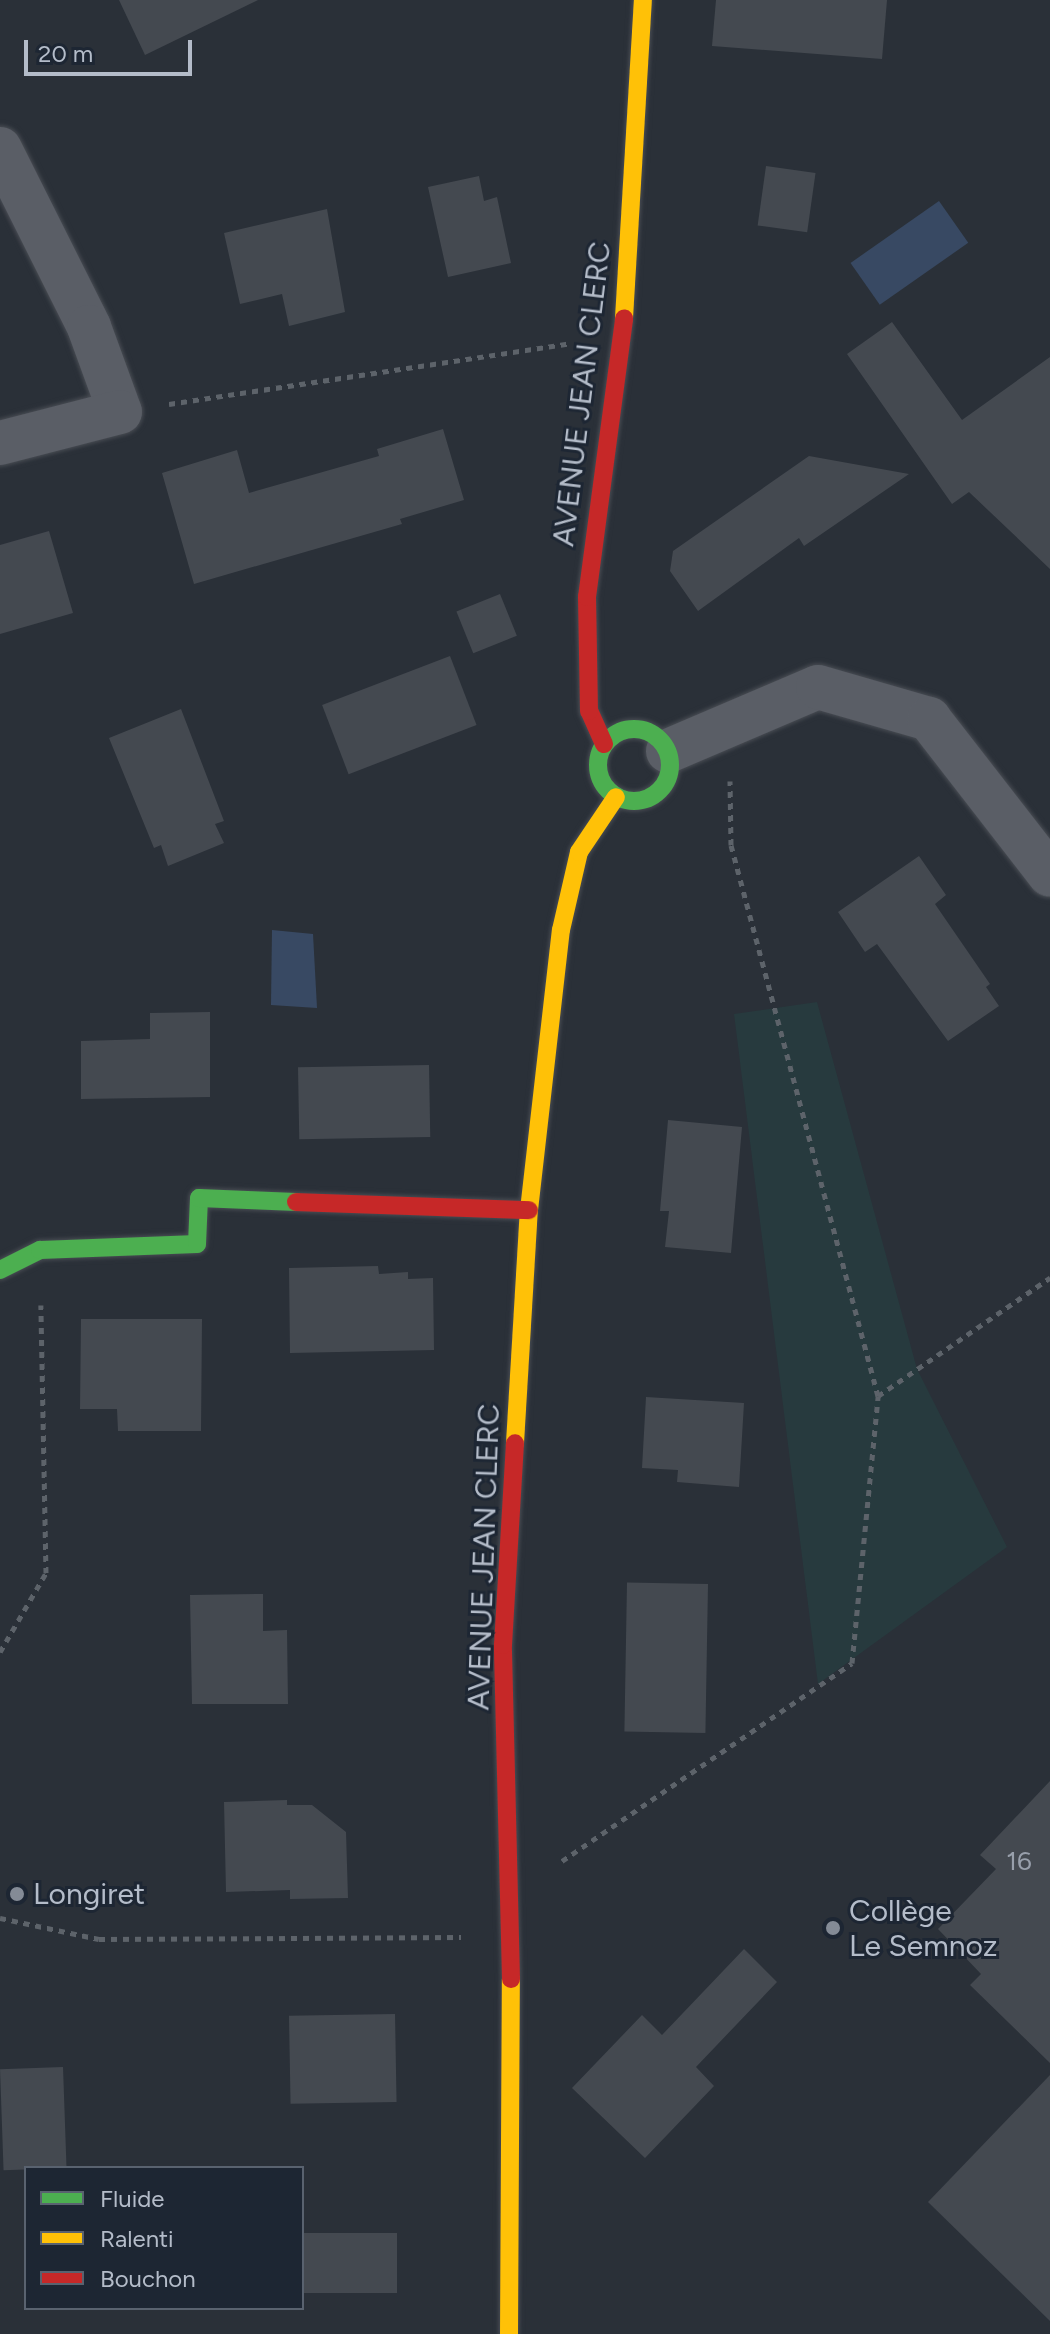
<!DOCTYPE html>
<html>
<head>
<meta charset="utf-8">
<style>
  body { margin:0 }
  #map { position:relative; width:1050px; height:2334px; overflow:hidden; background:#2a3038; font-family:Figtree,sans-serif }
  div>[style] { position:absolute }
  .green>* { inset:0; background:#273a3e }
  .water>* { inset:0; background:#384963; transform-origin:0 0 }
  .building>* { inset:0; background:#444950; transform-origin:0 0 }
  .path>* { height:5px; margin-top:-2.5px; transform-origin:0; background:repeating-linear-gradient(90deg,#5d636a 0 6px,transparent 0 12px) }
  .roads { filter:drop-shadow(0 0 2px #484c53) drop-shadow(0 0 2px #484c53) }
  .street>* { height:44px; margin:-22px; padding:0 22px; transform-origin:22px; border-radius:22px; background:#5a5e66 }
  .fast>* { height:18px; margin:-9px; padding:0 9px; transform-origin:9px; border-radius:9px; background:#4caf50 }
  .fast>.ring { margin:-9px; padding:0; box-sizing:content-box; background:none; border:18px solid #4caf50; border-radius:50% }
  .slow>* { height:18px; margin:-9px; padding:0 9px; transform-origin:9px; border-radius:9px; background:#ffc107 }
  .jam>* { height:18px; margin:-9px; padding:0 9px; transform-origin:9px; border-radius:9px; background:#c62828 }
  .dots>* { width:22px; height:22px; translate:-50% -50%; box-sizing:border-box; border:4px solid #1d2633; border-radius:50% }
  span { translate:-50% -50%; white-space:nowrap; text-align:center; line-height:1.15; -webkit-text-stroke:6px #1d2633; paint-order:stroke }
  .number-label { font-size:26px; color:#989fab }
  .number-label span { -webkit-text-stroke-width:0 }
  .street-label { font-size:30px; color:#b4bcc9 }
  .poi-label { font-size:30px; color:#b4bcc9 }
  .left { translate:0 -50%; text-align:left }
  .legend { position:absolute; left:24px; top:2166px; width:280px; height:144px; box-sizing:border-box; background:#1d2633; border:2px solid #59626f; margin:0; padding:10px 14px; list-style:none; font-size:24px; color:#b4bcc9 }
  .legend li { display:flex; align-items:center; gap:16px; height:40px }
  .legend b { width:40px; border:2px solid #59626f }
  .scale { position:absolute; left:24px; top:40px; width:168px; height:36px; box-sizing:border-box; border:4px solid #b4bcc9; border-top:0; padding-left:10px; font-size:24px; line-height:28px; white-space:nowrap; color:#b4bcc9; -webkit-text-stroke:6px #1d2633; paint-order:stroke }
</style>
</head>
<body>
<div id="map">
  <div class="green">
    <div style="clip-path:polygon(817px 1002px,917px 1369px,1007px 1547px,818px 1684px,734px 1014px)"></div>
  </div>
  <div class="water">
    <div style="left:939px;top:201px;width:51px;height:108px;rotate:55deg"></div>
    <div style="clip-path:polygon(272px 930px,313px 934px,317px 1008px,271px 1005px)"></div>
  </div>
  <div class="building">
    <div style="clip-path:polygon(119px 0,258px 0,145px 55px)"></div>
    <div style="clip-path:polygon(716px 0,887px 0,882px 59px,712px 46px)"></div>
    <div style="left:766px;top:166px;width:50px;height:60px;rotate:8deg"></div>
    <div style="clip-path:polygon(479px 176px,484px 201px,497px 197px,511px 263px,448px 277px,428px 187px)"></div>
    <div style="clip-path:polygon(327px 209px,345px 312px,289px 326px,282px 294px,240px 304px,224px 233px)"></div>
    <div style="clip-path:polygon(892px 322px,962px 420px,1050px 357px,1050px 569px,969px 492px,952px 504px,847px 354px)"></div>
    <div style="clip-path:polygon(443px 429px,464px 500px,400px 519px,402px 524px,194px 584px,162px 473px,237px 450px,249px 493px,379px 456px,377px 449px)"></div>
    <div style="clip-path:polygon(809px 456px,909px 474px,804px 546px,799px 538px,698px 611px,670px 571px,673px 551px)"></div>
    <div style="clip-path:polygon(49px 531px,73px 613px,0 634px,0 545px)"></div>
    <div style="left:500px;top:594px;width:45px;height:47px;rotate:68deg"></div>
    <div style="left:450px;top:656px;width:74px;height:137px;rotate:69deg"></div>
    <div style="clip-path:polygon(181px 709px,224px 821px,215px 824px,224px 843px,168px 866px,161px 845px,154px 848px,109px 738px)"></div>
    <div style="clip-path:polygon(919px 856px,946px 895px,935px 904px,990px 984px,986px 987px,999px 1006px,948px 1041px,877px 944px,865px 952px,838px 912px)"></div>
    <div style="clip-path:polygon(210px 1012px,210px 1097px,81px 1099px,81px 1041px,150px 1039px,150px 1013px)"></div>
    <div style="left:429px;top:1065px;width:72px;height:131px;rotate:89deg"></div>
    <div style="clip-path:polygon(668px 1120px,742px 1127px,731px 1253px,665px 1247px,669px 1211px,660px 1211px)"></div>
    <div style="clip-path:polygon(378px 1266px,379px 1274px,408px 1272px,408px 1279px,433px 1278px,434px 1350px,290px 1353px,289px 1268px)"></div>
    <div style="clip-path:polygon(81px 1319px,202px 1319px,201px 1431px,118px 1431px,117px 1409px,80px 1409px)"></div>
    <div style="clip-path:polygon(646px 1397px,744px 1403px,739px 1487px,677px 1482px,678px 1470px,642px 1468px)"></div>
    <div style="left:708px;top:1584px;width:149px;height:81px;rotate:91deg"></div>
    <div style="clip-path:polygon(263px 1594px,263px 1631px,287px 1630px,288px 1704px,192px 1704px,190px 1595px)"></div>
    <div style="clip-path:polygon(1050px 1781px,1050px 2063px,970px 1985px,981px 1974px,938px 1929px,996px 1869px,980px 1855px)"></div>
    <div style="clip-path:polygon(287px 1800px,287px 1805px,312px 1805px,346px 1832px,348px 1898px,290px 1899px,290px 1890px,226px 1892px,224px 1802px)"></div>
    <div style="clip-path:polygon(744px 1949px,777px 1982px,696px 2067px,714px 2086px,645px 2158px,572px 2088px,642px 2015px,662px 2035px)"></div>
    <div style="left:395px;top:2014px;width:88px;height:106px;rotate:89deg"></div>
    <div style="left:63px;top:2067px;width:101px;height:63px;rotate:88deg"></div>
    <div style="clip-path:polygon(1050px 2075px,1050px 2321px,928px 2202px)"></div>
    <div style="left:397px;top:2233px;width:60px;height:95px;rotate:90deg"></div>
  </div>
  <div class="path">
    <div style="left:169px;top:404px;width:406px;rotate:-8.6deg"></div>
    <div style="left:878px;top:1396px;width:209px;rotate:-34.5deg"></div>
    <div style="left:0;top:1652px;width:91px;rotate:-59.8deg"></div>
    <div style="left:46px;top:1573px;width:268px;rotate:-91.1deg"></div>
    <div style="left:562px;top:1861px;width:351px;rotate:-34.3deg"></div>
    <div style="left:852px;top:1663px;width:268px;rotate:-84.4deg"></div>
    <div style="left:878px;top:1396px;width:570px;rotate:-104.94deg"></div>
    <div style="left:731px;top:845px;width:64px;rotate:-90.9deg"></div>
    <div style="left:0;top:1918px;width:101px;rotate:12deg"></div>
    <div style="left:99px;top:1939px;width:362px;rotate:-0.3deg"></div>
  </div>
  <div class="roads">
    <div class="street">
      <div style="left:0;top:149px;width:199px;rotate:63.4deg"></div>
      <div style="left:89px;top:327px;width:90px;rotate:70deg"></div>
      <div style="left:120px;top:412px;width:124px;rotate:165.5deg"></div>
      <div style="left:668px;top:751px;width:163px;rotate:-23.1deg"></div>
      <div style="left:818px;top:687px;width:116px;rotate:16.1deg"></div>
      <div style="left:929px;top:719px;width:197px;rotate:52.2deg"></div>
    </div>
    <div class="fast">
      <div class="ring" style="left:598px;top:729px;width:54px;height:54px"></div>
      <div style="left:0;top:1270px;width:45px;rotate:-26.6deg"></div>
      <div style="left:40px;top:1250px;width:157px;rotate:-2.2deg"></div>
      <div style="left:197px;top:1244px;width:46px;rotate:-87.5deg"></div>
      <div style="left:199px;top:1198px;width:97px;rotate:2.4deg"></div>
    </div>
    <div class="slow">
      <div style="left:624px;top:318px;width:319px;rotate:-86.6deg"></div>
      <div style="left:515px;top:1443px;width:233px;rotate:-86.6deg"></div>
      <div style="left:529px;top:1210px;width:282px;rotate:-83.5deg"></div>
      <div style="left:561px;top:930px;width:80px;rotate:-77deg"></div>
      <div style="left:579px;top:852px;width:66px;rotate:-56.1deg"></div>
      <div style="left:509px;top:2334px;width:355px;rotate:-89.7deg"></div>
    </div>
    <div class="jam">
      <div style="left:604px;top:744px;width:36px;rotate:-114deg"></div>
      <div style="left:589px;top:711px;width:114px;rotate:-91deg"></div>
      <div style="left:587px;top:597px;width:281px;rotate:-82.4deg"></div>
      <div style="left:296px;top:1202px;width:233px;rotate:2deg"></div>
      <div style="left:511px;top:1979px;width:334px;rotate:-91.4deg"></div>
      <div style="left:503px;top:1645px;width:202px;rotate:-86.6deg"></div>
    </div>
  </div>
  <div class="dots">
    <div style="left:17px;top:1894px;background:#848b96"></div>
    <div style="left:833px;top:1928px;background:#848b96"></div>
  </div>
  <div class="number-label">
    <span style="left:1019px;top:1862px">16</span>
  </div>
  <div class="street-label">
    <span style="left:582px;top:394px;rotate:-83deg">AVENUE JEAN CLERC</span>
    <span style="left:484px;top:1557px;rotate:-88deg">AVENUE JEAN CLERC</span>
  </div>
  <div class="poi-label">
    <span class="left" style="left:33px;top:1894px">Longiret</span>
    <span class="left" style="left:849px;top:1928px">Collège<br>Le Semnoz</span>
  </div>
  <ul class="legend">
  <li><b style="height:10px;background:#4caf50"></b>Fluide</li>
  <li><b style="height:10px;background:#ffc107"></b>Ralenti</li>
  <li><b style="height:10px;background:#c62828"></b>Bouchon</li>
  </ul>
  <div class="scale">20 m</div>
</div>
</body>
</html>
